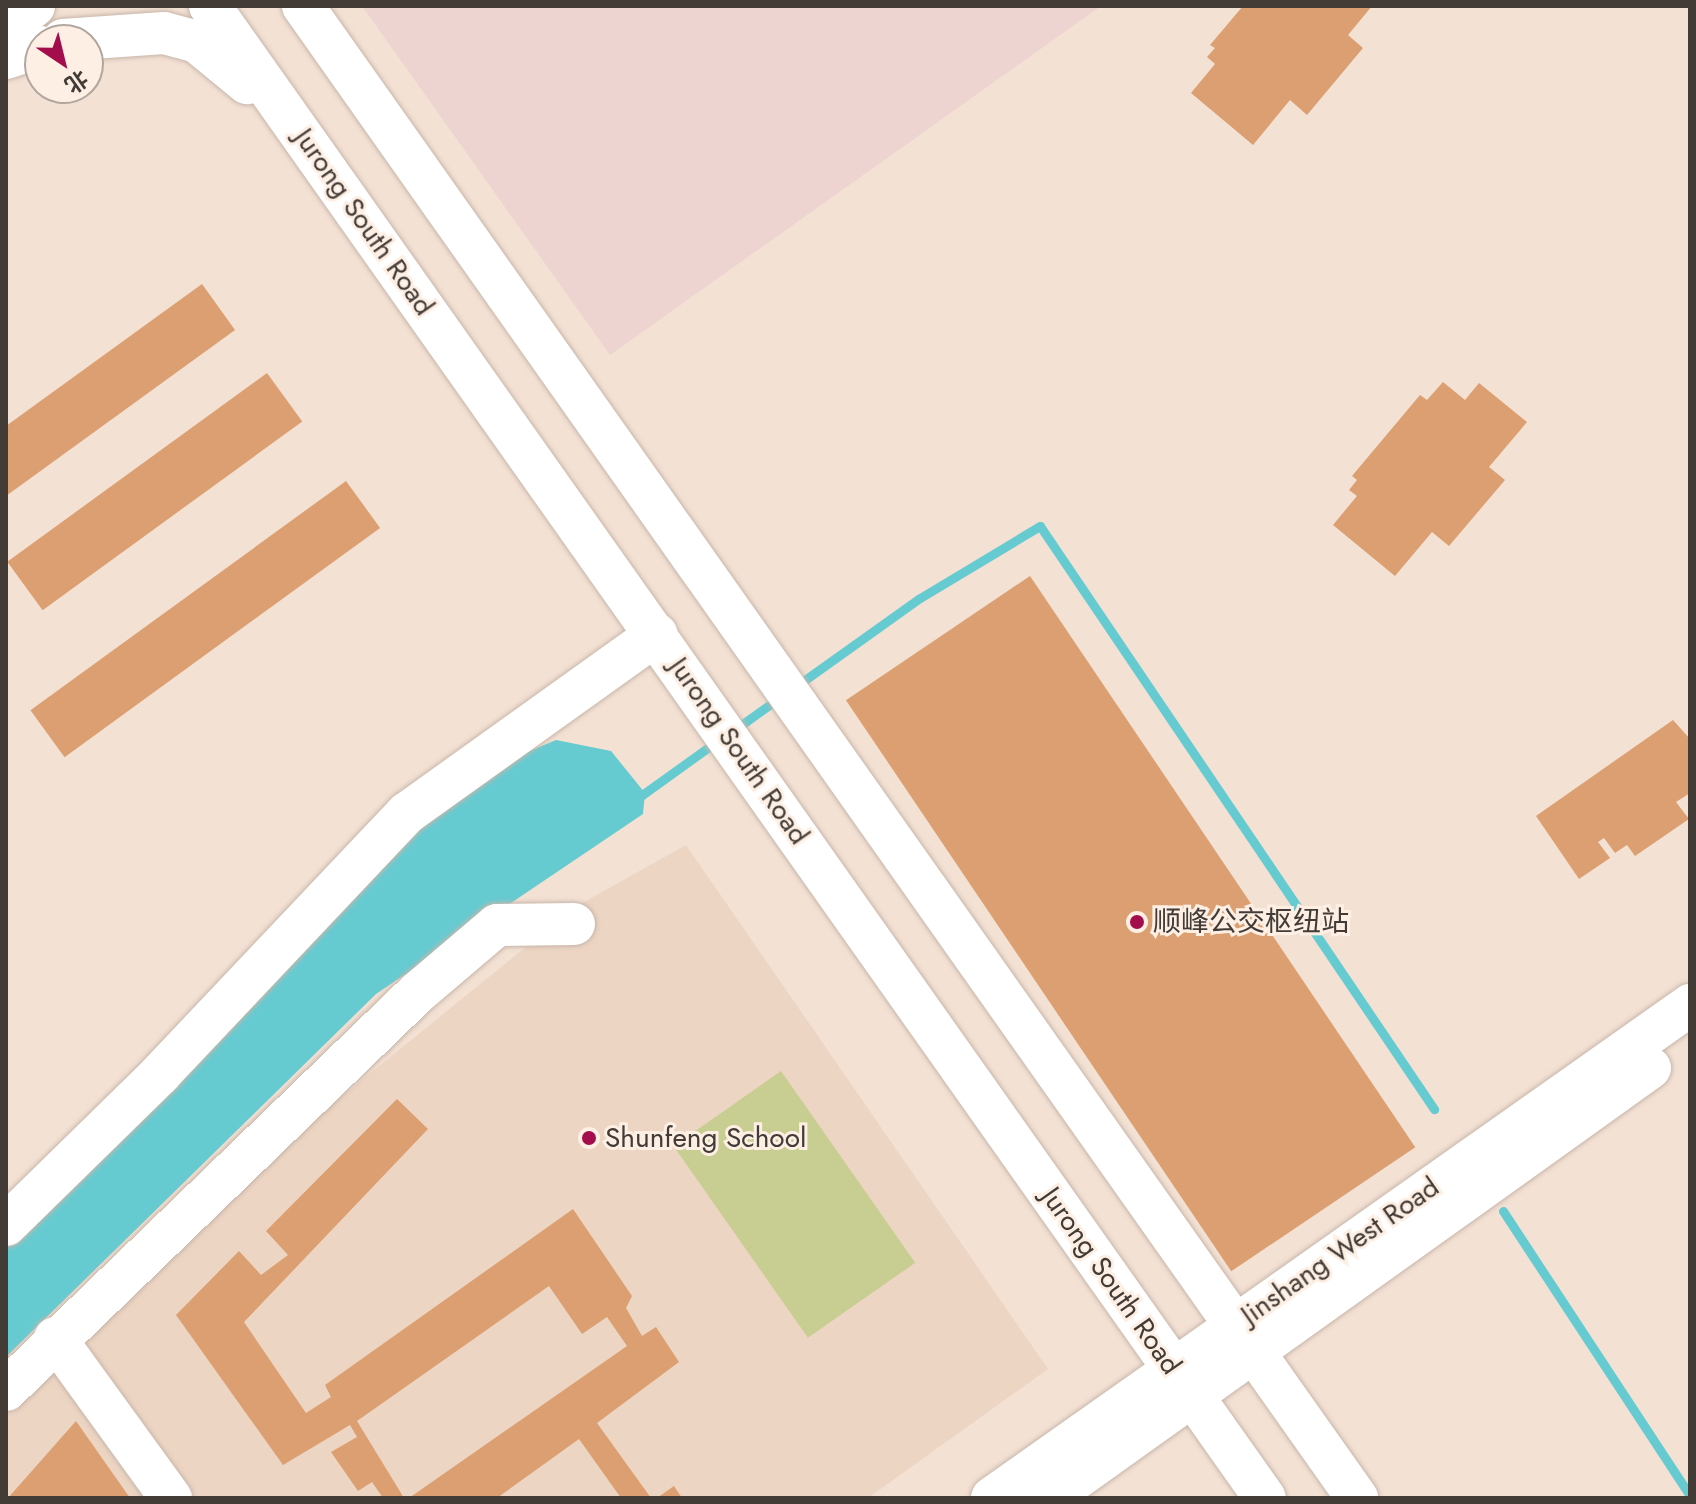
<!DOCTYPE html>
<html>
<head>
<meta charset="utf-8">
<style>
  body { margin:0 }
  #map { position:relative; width:1696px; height:1504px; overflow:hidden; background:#f3e1d4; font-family:Jost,"Noto Sans SC",sans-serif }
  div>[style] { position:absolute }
  .commercial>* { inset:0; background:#eed4d0 }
  .built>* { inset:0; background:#edd5c3 }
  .green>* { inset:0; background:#c8cd91; transform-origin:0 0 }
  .water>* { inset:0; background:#66cbd1 }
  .stream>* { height:9px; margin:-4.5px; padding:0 4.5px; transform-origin:4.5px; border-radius:4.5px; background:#66cbd1 }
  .building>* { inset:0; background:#db9f71; transform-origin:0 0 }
  .roads { filter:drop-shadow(0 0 2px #c8b6aa) drop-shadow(0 0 2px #c8b6aa) }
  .minor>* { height:42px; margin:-21px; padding:0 21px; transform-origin:21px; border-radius:21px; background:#fff }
  .major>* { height:44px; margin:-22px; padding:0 22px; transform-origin:22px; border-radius:22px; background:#fff }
  .dots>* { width:22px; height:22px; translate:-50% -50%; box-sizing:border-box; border:4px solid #fdefe4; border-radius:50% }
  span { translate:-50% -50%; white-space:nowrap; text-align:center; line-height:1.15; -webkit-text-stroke:6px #fdefe4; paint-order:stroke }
  .street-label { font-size:28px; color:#423b36 }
  .poi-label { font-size:28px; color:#423b36 }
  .left { translate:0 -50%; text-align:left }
  .frame { position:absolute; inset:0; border:8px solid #423b36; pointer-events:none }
  .north { position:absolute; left:24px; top:24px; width:80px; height:80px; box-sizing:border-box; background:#fdefe4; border:2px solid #b2a79e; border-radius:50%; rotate:145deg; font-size:22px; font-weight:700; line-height:32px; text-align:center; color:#423b36 }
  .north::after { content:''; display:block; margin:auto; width:28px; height:36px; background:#a30d4b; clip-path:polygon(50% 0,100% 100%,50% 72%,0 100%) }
</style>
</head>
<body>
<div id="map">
  <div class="commercial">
    <div style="clip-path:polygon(362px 6px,1101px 6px,610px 355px)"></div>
  </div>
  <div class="built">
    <div style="clip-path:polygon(686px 845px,1048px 1369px,868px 1498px,6px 1498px,6px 1369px,575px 907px)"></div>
  </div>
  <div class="green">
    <div style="left:781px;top:1071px;width:234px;height:131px;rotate:55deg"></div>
  </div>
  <div class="water">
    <div style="clip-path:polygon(556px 740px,611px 751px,645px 793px,643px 814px,376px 994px,6px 1357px,6px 1242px,392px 836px,503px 762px)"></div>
  </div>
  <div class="stream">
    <div style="left:795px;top:687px;width:153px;rotate:-35.5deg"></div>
    <div style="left:920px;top:598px;width:140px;rotate:-31deg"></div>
    <div style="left:1040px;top:526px;width:704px;rotate:55.95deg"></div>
    <div style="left:733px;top:731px;width:57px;rotate:-35.7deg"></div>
    <div style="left:635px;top:800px;width:101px;rotate:-35.7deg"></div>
    <div style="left:1503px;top:1211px;width:341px;rotate:56.7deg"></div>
  </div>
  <div class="building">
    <div style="clip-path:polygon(1243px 6px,1372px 6px,1348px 35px,1363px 48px,1307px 115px,1290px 100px,1253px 145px,1191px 93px,1215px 64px,1207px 57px,1215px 48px,1210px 45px)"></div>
    <div style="clip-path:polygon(202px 284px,235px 330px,6px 496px,6px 426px)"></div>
    <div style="left:267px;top:373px;width:60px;height:321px;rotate:54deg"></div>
    <div style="clip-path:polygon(1443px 382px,1465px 400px,1479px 383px,1527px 422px,1489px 467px,1505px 480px,1449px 546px,1432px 532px,1395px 576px,1333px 525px,1357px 496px,1349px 490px,1357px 480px,1352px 476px,1420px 395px,1427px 400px)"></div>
    <div style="left:346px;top:481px;width:58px;height:390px;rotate:54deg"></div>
    <div style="left:1030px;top:576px;width:689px;height:222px;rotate:56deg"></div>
    <div style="clip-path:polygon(1673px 720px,1690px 739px,1690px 793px,1676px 802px,1689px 819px,1635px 856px,1627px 845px,1615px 853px,1604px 838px,1598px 842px,1610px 858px,1579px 879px,1536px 816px)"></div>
    <div style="clip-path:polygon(397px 1099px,428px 1129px,244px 1322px,306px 1413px,331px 1397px,325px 1385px,573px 1209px,632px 1296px,626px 1308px,642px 1336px,656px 1327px,679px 1362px,597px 1423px,651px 1498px,621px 1498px,579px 1439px,497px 1498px,409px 1498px,627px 1346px,607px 1317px,582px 1334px,549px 1286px,357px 1421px,404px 1498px,383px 1498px,372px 1482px,358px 1491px,331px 1452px,357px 1437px,350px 1425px,283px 1465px,176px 1315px,239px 1251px,261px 1275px,288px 1255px,266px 1231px)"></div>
    <div style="clip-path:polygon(76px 1421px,130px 1498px,8px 1498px)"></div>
    <div style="clip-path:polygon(674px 1486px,682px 1498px,657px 1498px)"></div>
  </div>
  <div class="roads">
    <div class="minor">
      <div style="left:210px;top:6px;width:1827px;rotate:54.74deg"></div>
      <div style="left:303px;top:6px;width:1827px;rotate:54.76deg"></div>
      <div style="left:63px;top:40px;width:101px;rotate:-4deg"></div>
      <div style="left:164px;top:33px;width:34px;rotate:15deg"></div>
      <div style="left:197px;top:42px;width:65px;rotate:39.4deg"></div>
      <div style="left:6px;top:58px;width:36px;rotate:-18deg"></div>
      <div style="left:6px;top:1225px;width:216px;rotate:-44.4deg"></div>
      <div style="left:160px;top:1074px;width:359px;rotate:-46.6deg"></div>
      <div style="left:407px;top:813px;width:307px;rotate:-35.6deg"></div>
      <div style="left:55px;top:1338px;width:198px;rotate:54.1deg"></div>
      <div style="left:6px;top:1390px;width:571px;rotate:-44.01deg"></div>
      <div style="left:417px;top:993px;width:105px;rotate:-40.4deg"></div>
      <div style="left:497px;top:925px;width:77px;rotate:-0.7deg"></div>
      <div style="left:992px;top:1498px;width:855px;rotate:-35.23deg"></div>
      <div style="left:1049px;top:1498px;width:739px;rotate:-35.58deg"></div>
    </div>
    <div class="major">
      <div style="left:6px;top:26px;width:34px;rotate:-37deg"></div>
    </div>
  </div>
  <div class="dots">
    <div style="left:1137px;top:922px;background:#a30d4b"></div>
    <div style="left:589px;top:1138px;background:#a30d4b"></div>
  </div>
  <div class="street-label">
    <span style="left:364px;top:222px;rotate:55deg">Jurong South Road</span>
    <span style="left:739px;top:751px;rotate:55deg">Jurong South Road</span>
    <span style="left:1340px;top:1251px;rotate:-35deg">Jinshang West Road</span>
    <span style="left:1111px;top:1281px;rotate:55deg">Jurong South Road</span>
  </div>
  <div class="poi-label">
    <span class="left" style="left:1153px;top:922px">顺峰公交枢纽站</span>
    <span class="left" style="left:605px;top:1138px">Shunfeng School</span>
  </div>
  <div class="frame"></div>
  <div class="north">北</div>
</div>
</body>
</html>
